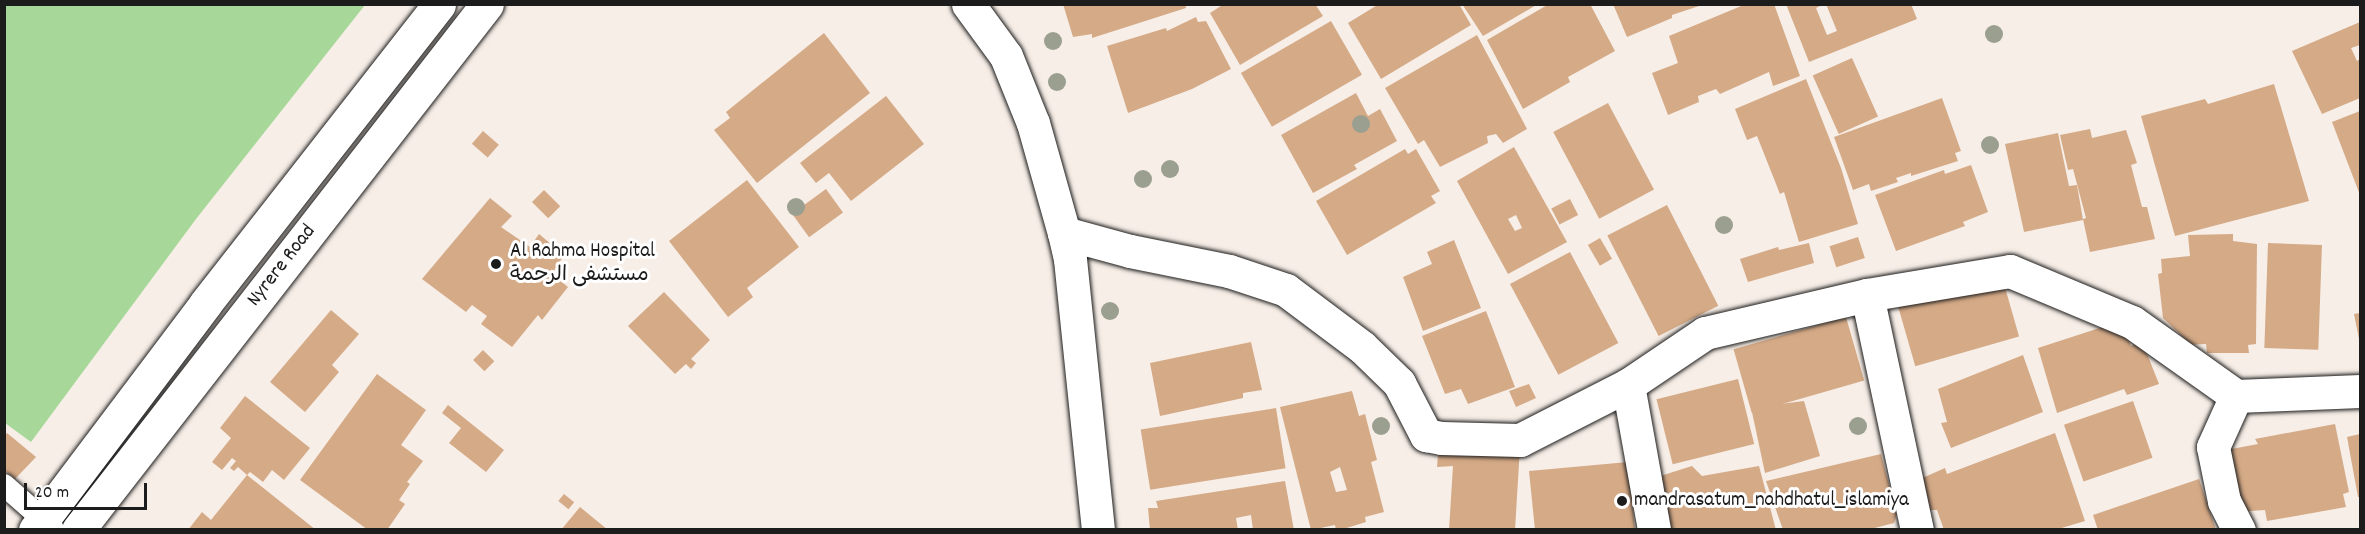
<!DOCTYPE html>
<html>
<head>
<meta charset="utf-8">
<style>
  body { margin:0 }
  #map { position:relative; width:2365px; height:534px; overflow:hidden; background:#f7eee7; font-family:Dekko,"Playpen Sans Arabic",sans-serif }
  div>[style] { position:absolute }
  .green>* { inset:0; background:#a7d899 }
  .building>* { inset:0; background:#d5aa87; transform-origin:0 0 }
  .roads { filter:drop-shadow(0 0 2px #1c1c1c) drop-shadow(0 0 2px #1c1c1c) }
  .lane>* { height:22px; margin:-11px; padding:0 11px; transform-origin:11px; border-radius:11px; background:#fff }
  .street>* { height:33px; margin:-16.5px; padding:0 16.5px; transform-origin:16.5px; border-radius:16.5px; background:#fff }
  .primary>* { height:33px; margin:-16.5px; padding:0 16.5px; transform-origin:16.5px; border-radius:16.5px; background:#fff }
  .trees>* { width:18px; height:18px; margin:-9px; border-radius:50%; background:#9a9f90 }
  .dots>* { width:16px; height:16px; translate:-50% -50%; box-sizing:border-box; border:3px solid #fff; border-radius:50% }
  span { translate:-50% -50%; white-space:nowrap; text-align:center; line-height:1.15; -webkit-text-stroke:6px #fff; paint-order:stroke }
  .poi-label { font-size:21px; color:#1c1c1c }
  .left { translate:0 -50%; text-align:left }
  .street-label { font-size:21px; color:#1c1c1c }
  .frame { position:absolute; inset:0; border:6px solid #1c1c1c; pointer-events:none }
  .scale { position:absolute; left:24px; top:483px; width:123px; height:27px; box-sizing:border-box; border:3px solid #1c1c1c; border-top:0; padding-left:8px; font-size:18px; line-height:21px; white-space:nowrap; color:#1c1c1c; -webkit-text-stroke:4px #fff; paint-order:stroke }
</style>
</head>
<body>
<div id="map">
  <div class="green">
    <div style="clip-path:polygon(5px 4px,365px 5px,196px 219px,31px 442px,5px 423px)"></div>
  </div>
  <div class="building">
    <div style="clip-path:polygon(1063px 4px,1185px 4px,1186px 8px,1092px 38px,1092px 34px,1073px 37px)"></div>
    <div style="clip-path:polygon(1224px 4px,1315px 4px,1323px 16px,1240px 65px,1210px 13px)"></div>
    <div style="clip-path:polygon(1379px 4px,1459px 4px,1471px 25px,1381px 79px,1348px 23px)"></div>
    <div style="clip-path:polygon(1462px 4px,1538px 4px,1483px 36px)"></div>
    <div style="clip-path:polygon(1549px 4px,1590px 4px,1615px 51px,1568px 77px,1570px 82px,1523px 109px,1487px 40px)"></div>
    <div style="clip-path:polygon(1613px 4px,1702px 4px,1702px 5px,1672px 15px,1672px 18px,1627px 37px)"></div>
    <div style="clip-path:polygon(1746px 4px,1774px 4px,1800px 76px,1773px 86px,1769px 72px,1720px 94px,1716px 89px,1698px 96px,1699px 102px,1668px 115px,1652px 73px,1678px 63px,1669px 36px)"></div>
    <div style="clip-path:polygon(1786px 4px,1824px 4px,1816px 8px,1827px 35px,1837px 31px,1826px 4px,1911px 4px,1917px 19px,1809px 62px)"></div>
    <div style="clip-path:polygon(1196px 17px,1198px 22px,1206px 21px,1231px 69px,1192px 89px,1128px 113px,1107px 46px,1166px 28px,1167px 31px)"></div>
    <div style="left:1331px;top:21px;width:62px;height:104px;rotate:60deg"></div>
    <div style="clip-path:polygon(2360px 22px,2360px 45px,2351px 48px,2357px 61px,2360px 59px,2360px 98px,2322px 114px,2292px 51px)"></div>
    <div style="clip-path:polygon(824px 33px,870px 93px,757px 183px,714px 130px,730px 118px,726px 112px)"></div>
    <div style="clip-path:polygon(1477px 35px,1527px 129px,1503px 143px,1496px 134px,1487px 136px,1488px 143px,1440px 167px,1424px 140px,1418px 144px,1385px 88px)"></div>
    <div style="left:1852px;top:58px;width:64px;height:43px;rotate:66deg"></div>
    <div style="clip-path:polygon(1806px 79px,1841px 168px,1858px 224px,1799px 242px,1784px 192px,1780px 194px,1757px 136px,1747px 140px,1735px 109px)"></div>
    <div style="clip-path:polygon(2274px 84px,2309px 201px,2175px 236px,2141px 116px,2205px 99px,2208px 104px)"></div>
    <div style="clip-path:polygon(1356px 93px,1368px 116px,1380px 109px,1397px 141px,1354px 165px,1357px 169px,1313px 193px,1281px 135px)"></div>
    <div style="clip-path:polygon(886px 96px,924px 144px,851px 201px,829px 173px,816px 183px,800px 163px)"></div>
    <div style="clip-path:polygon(1942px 98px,1961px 151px,1955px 153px,1958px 161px,1911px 176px,1911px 173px,1896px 178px,1898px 182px,1871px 191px,1869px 184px,1853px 190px,1834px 137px)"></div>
    <div style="left:1608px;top:103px;width:98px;height:62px;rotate:62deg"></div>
    <div style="clip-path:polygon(2360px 111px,2360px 195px,2332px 122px)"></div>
    <div style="clip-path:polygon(2090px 129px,2092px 138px,2126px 130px,2137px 163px,2131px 165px,2142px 207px,2147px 207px,2155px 239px,2090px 252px,2083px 219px,2086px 218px,2073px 169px,2068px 170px,2060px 135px)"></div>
    <div style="left:483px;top:131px;width:21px;height:17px;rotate:41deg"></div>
    <div style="clip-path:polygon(2058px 133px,2069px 186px,2077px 185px,2083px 220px,2024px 232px,2005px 144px)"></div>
    <div style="clip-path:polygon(evenodd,1514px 147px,1567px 242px,1508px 274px,1457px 181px,1514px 147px,1516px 215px,1522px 228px,1515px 231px,1508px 219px,1516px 215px)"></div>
    <div style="clip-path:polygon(1405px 149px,1408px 154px,1416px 149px,1440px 191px,1431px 196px,1436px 203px,1347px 255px,1316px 201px)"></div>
    <div style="clip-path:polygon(1971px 165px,1988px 212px,1963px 222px,1965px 226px,1896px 251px,1875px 195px,1944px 170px,1945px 174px)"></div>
    <div style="clip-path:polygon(747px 180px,799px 247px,747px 288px,753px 297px,728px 317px,669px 241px)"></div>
    <div style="left:826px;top:189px;width:29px;height:42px;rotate:54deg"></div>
    <div style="left:544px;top:190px;width:23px;height:17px;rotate:45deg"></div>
    <div style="clip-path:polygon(490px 198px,512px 216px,501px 227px,530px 247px,539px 234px,564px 255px,552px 274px,568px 287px,542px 320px,538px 315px,512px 347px,481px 324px,487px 316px,472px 305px,466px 312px,422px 279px)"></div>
    <div style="left:1570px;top:199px;width:18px;height:21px;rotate:63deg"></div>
    <div style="left:1667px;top:205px;width:113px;height:67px;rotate:63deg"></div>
    <div style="clip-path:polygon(2233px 234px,2233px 241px,2257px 244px,2256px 344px,2248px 345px,2249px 353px,2207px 353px,2206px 344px,2187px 345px,2185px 339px,2163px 318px,2158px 274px,2162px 273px,2161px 259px,2190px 256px,2188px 235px)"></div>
    <div style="left:1858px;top:237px;width:22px;height:30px;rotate:72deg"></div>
    <div style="left:1600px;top:238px;width:24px;height:14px;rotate:60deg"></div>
    <div style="clip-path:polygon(1454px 240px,1481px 308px,1423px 331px,1403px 277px,1432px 264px,1427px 252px)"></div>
    <div style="clip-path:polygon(1809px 243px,1814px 263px,1748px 282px,1740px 259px,1778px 247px,1779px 250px)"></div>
    <div style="left:2268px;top:243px;width:54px;height:105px;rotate:2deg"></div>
    <div style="left:1570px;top:252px;width:103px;height:68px;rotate:62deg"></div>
    <div style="left:2002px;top:277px;width:62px;height:108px;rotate:74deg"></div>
    <div style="clip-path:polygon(664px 292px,710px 340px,691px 359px,696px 363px,691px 369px,686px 364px,675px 374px,628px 326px)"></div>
    <div style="clip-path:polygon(331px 310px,359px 334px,332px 365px,339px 372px,305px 412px,270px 382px)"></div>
    <div style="clip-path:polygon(1486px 311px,1515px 387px,1468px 404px,1461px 389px,1445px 394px,1422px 336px)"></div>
    <div style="clip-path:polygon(2360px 313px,2360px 339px,2359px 339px,2354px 314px)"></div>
    <div style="left:1846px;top:317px;width:66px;height:117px;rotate:74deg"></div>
    <div style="clip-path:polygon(2121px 321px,2131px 346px,2142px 341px,2159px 384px,2127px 395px,2124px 389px,2057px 413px,2038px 348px)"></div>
    <div style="clip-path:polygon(1251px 342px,1262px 390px,1243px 393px,1243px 398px,1160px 416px,1150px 363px)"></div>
    <div style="left:483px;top:350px;width:16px;height:14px;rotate:45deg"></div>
    <div style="clip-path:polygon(2023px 355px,2043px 412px,1951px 448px,1941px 423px,1947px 422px,1938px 389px)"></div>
    <div style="clip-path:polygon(377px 374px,426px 410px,401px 445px,423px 461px,407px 482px,410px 484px,399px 500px,405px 504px,387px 530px,368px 530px,300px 480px)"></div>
    <div style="left:1738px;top:379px;width:67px;height:84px;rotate:76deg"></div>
    <div style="clip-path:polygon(1529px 384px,1536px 398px,1516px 407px,1509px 391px)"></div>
    <div style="clip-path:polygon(evenodd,1352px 391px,1359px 416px,1365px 414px,1377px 460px,1371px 462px,1384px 512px,1365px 517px,1366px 522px,1340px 530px,1336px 530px,1335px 525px,1311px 530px,1280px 407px,1352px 391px,1340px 467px,1347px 490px,1336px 492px,1330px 472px,1340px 467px)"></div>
    <div style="clip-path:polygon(245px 396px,310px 448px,284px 480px,272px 470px,263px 482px,250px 472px,247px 475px,238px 467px,234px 471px,230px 468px,236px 461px,232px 458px,222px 470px,212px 462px,231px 438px,220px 428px)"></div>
    <div style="clip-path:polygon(1804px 401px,1820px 456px,1765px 473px,1752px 412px,1780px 404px)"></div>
    <div style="left:2133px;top:401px;width:60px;height:73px;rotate:71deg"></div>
    <div style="clip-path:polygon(448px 405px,504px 450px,486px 472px,449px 443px,461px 428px,442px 413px)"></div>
    <div style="left:1276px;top:408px;width:61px;height:137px;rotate:81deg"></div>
    <div style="clip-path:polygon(2335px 424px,2349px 492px,2343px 494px,2346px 507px,2267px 521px,2265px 510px,2236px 512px,2226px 450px,2258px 444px,2255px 439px)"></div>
    <div style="clip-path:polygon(7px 433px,36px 457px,15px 479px,4px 470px,4px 436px)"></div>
    <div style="clip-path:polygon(2055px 433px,2085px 521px,2055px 530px,1944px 530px,1937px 510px,1929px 510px,1918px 480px,1945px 468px,1947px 474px)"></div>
    <div style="clip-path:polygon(2360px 434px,2360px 497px,2358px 497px,2347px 437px)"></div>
    <div style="clip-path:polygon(1439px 443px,1520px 447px,1515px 530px,1449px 530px,1453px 466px,1437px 467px)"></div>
    <div style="clip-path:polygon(1881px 454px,1897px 514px,1894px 523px,1867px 530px,1783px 530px,1766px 481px)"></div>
    <div style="clip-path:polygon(1628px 462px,1635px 530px,1535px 530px,1529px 471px)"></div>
    <div style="clip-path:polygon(1692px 466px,1702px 476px,1759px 466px,1776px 530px,1661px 530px,1654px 478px)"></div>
    <div style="clip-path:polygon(247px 475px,316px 530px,188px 530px,202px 512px,211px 520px)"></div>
    <div style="clip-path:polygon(2199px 479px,2216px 530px,2098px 530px,2093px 515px)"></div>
    <div style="clip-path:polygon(1285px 481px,1294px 530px,1253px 530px,1251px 515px,1236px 518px,1238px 530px,1150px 530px,1148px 508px,1158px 508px,1156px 501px)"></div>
    <div style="left:564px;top:494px;width:13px;height:9px;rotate:39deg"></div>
    <div style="clip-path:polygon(580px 507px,608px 530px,561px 530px)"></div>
  </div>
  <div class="roads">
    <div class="lane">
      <div style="left:4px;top:485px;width:64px;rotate:41.2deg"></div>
    </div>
    <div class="street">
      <div style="left:968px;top:4px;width:64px;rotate:53.8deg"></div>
      <div style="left:1006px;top:56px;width:72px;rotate:68.1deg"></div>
      <div style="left:1033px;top:123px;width:114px;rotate:74.3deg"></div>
      <div style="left:1064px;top:233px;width:27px;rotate:77deg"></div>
      <div style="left:1070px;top:259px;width:272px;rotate:84.1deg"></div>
      <div style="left:1064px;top:233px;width:68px;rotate:15.3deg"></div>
      <div style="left:1130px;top:251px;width:101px;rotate:11.4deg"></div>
      <div style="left:1229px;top:271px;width:60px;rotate:18.4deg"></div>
      <div style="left:1286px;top:290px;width:95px;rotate:36.9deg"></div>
      <div style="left:1362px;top:347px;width:52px;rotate:44.2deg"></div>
      <div style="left:1399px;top:383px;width:59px;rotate:62.6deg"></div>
      <div style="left:1426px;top:435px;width:15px;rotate:11deg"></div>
      <div style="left:1441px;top:438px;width:79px;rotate:1.5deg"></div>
      <div style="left:1520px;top:440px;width:121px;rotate:-27deg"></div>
      <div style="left:1628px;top:385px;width:93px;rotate:-34deg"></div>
      <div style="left:1705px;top:333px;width:166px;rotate:-13.2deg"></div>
      <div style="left:1867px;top:295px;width:145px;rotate:-9.5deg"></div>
      <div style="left:2010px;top:271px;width:132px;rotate:22.7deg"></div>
      <div style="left:2132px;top:322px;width:128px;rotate:35.4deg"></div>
      <div style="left:2236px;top:396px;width:124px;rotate:-2.3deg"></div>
      <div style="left:1867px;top:295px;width:240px;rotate:78deg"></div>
      <div style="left:1628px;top:385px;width:147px;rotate:79.8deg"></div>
      <div style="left:2236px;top:396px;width:56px;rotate:114.3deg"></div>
      <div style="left:2213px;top:447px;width:55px;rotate:78.5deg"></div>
      <div style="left:2224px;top:501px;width:33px;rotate:63deg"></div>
    </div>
    <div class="primary">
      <div style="left:35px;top:530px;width:283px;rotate:-53deg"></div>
      <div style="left:205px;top:304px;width:380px;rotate:-52deg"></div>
      <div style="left:78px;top:530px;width:666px;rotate:-52.13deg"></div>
    </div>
  </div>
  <div class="trees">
    <div style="left:1994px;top:34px"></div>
    <div style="left:1053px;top:41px"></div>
    <div style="left:1057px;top:82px"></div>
    <div style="left:1361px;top:124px"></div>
    <div style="left:1990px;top:145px"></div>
    <div style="left:1170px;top:169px"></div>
    <div style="left:1143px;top:179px"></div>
    <div style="left:796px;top:207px"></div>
    <div style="left:1724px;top:225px"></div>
    <div style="left:1110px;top:311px"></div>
    <div style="left:1381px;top:426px"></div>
    <div style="left:1858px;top:426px"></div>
  </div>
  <div class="dots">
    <div style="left:496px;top:264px;background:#1c1c1c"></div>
    <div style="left:1622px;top:501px;background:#1c1c1c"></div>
  </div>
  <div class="poi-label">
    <span class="left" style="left:510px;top:264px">Al Rahma Hospital<br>مستشفى الرحمة</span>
    <span class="left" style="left:1634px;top:501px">mandrasatum_nahdhatul_islamiya</span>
  </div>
  <div class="street-label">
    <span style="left:282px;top:266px;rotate:-52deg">Nyrere Road</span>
  </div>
  <div class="frame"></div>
  <div class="scale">20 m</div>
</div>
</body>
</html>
